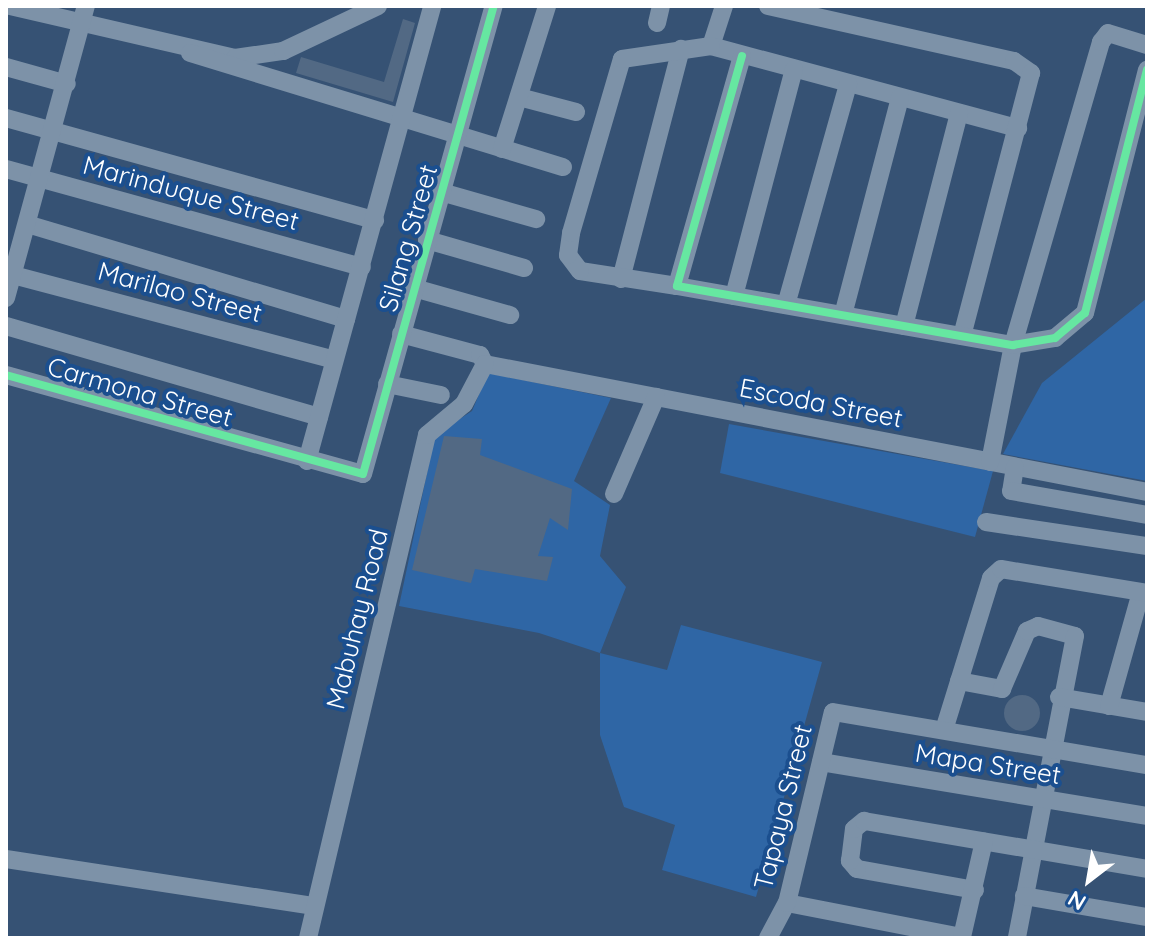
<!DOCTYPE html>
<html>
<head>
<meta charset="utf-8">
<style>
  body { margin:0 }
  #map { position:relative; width:1153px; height:944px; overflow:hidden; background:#365274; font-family:Quicksand,sans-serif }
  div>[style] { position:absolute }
  .green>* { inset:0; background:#2f66a5 }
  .building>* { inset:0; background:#526984 }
  .round { border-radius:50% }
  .minor>* { height:18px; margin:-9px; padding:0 9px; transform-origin:9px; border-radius:9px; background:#7d92a8 }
  .cycleway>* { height:8px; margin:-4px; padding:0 4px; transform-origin:4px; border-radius:4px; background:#66e7a1 }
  span { translate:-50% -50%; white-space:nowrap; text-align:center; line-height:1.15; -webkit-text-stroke:8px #1b4f8f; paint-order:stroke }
  .street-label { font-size:26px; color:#fff }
  .frame { position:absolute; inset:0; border:8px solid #fff; pointer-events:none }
  .north { position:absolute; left:1049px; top:840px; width:80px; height:80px; -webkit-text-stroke:6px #1b4f8f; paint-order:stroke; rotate:211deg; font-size:22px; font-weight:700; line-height:32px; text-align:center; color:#fff }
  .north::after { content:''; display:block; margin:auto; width:28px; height:36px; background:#fff; clip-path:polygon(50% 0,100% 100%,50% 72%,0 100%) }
</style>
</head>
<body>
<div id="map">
  <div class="green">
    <div style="clip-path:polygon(1147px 298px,1147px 481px,1003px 454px,1042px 383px)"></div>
    <div style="clip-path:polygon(488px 373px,611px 398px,574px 481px,610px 505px,600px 556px,626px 587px,600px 653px,667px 670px,681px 625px,822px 662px,756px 897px,662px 870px,675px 825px,624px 807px,600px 735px,600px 653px,539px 633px,399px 606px,435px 435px,472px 411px)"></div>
    <div style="clip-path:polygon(729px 424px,993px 471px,975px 537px,720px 473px)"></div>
  </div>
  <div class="building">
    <div style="clip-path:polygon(403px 19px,415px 23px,393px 102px,296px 73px,301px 57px,384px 82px)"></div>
    <div style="clip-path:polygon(444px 436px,482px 439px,480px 455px,572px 489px,568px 530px,550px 518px,538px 556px,553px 557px,547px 581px,475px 569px,471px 583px,412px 570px)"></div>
    <div class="round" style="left:1004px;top:695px;width:36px;height:36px"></div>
  </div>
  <div class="minor">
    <div style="left:10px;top:6px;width:231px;rotate:13deg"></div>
    <div style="left:235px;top:58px;width:49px;rotate:-8.3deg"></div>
    <div style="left:283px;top:51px;width:105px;rotate:-25.3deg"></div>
    <div style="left:724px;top:6px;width:42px;rotate:108deg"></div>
    <div style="left:711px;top:46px;width:318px;rotate:15deg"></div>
    <div style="left:768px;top:6px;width:252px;rotate:12.6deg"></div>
    <div style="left:1014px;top:61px;width:21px;rotate:35deg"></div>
    <div style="left:1031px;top:73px;width:272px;rotate:104.7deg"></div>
    <div style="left:657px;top:23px;width:17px;rotate:-77deg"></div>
    <div style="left:190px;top:53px;width:390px;rotate:17deg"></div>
    <div style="left:742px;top:56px;width:239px;rotate:105.8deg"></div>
    <div style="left:677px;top:286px;width:341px;rotate:10deg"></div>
    <div style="left:1013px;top:345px;width:43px;rotate:-9.5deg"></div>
    <div style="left:1055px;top:338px;width:39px;rotate:-40deg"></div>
    <div style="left:1085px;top:313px;width:251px;rotate:-75.7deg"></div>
    <div style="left:6px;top:67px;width:63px;rotate:15.6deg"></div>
    <div style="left:519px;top:97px;width:59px;rotate:14.7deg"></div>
    <div style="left:6px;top:118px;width:383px;rotate:15.5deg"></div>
    <div style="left:502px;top:149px;width:150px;rotate:-72.5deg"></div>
    <div style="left:6px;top:169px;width:369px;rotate:15.4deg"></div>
    <div style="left:441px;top:192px;width:99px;rotate:15.9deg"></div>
    <div style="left:27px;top:224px;width:333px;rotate:16.6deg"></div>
    <div style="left:427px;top:240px;width:101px;rotate:16.1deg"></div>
    <div style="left:13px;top:275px;width:332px;rotate:14.8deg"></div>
    <div style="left:621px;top:279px;width:238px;rotate:-75.4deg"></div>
    <div style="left:677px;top:286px;width:98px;rotate:-171.2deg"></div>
    <div style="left:580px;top:271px;width:20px;rotate:-127deg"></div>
    <div style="left:568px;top:255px;width:22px;rotate:-82deg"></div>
    <div style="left:571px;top:233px;width:181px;rotate:-73.7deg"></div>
    <div style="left:622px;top:59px;width:90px;rotate:-8.3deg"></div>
    <div style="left:414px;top:288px;width:100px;rotate:15.7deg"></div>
    <div style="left:734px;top:296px;width:235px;rotate:-75.2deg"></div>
    <div style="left:6px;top:298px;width:303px;rotate:-74.7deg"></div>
    <div style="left:786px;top:305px;width:230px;rotate:-74.3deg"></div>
    <div style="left:843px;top:315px;width:225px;rotate:-75.3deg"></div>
    <div style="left:6px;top:326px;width:326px;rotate:16.2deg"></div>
    <div style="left:904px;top:326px;width:220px;rotate:-75.5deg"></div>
    <div style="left:401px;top:334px;width:82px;rotate:14.9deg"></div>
    <div style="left:480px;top:355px;width:10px;rotate:61deg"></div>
    <div style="left:485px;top:364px;width:674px;rotate:10.94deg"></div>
    <div style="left:6px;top:375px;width:370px;rotate:15.5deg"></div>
    <div style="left:363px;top:474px;width:486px;rotate:-74.4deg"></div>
    <div style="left:387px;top:384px;width:55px;rotate:11.5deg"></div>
    <div style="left:307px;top:461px;width:472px;rotate:-74.6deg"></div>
    <div style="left:990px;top:462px;width:119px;rotate:-78.9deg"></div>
    <div style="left:1013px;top:345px;width:316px;rotate:-73.8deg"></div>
    <div style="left:1101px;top:42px;width:11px;rotate:-52deg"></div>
    <div style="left:1108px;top:33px;width:41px;rotate:17.1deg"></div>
    <div style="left:1015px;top:467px;width:24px;rotate:99deg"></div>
    <div style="left:1011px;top:491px;width:138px;rotate:10deg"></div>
    <div style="left:614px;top:494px;width:106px;rotate:-66.6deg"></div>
    <div style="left:986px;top:522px;width:163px;rotate:8.5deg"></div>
    <div style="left:959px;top:681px;width:44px;rotate:10.5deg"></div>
    <div style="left:1002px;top:689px;width:63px;rotate:-66.7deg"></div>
    <div style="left:1027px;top:631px;width:12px;rotate:-24deg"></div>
    <div style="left:1038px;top:626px;width:38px;rotate:15deg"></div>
    <div style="left:1075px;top:636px;width:308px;rotate:100.9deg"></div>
    <div style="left:1059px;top:697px;width:89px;rotate:9.7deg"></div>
    <div style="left:1109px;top:706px;width:118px;rotate:-74.3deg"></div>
    <div style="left:944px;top:730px;width:159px;rotate:-72.8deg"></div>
    <div style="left:991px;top:578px;width:13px;rotate:-42deg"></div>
    <div style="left:1001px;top:569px;width:148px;rotate:9.3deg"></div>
    <div style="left:821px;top:762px;width:330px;rotate:9.4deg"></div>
    <div style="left:6px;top:859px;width:312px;rotate:8.7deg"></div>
    <div style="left:975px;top:890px;width:120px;rotate:-169.9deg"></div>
    <div style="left:857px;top:869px;width:11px;rotate:-131deg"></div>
    <div style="left:850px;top:861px;width:32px;rotate:-83deg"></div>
    <div style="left:854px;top:829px;width:13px;rotate:-39deg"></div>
    <div style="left:864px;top:821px;width:287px;rotate:9.6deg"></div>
    <div style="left:1024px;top:896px;width:125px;rotate:9.7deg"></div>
    <div style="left:787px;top:903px;width:178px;rotate:11deg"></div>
    <div style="left:962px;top:937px;width:98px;rotate:-77.1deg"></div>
    <div style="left:308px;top:938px;width:517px;rotate:-76.69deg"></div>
    <div style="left:427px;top:435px;width:48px;rotate:-40deg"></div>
    <div style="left:464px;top:404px;width:45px;rotate:-62.3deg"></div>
    <div style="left:768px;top:938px;width:40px;rotate:-62deg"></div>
    <div style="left:787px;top:903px;width:196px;rotate:-76.5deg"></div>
    <div style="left:833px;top:712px;width:318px;rotate:9.6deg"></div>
  </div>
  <div class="cycleway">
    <div style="left:742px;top:56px;width:239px;rotate:105.8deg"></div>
    <div style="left:677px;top:286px;width:341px;rotate:10deg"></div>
    <div style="left:1013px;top:345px;width:43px;rotate:-9.5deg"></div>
    <div style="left:1055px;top:338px;width:39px;rotate:-40deg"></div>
    <div style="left:1085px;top:313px;width:251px;rotate:-75.7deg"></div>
    <div style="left:6px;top:375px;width:370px;rotate:15.5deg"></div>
    <div style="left:363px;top:474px;width:486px;rotate:-74.4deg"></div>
  </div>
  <div class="street-label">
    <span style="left:191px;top:193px;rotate:15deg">Marinduque Street</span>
    <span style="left:408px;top:238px;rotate:-74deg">Silang Street</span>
    <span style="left:180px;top:292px;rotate:15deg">Marilao Street</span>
    <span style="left:140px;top:392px;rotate:16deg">Carmona Street</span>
    <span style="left:821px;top:403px;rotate:11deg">Escoda Street</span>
    <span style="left:357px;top:619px;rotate:-76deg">Mabuhay Road</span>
    <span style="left:988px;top:764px;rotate:9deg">Mapa Street</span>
    <span style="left:783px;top:807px;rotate:-76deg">Tapaya Street</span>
  </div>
  <div class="frame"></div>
  <div class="north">N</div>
</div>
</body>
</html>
